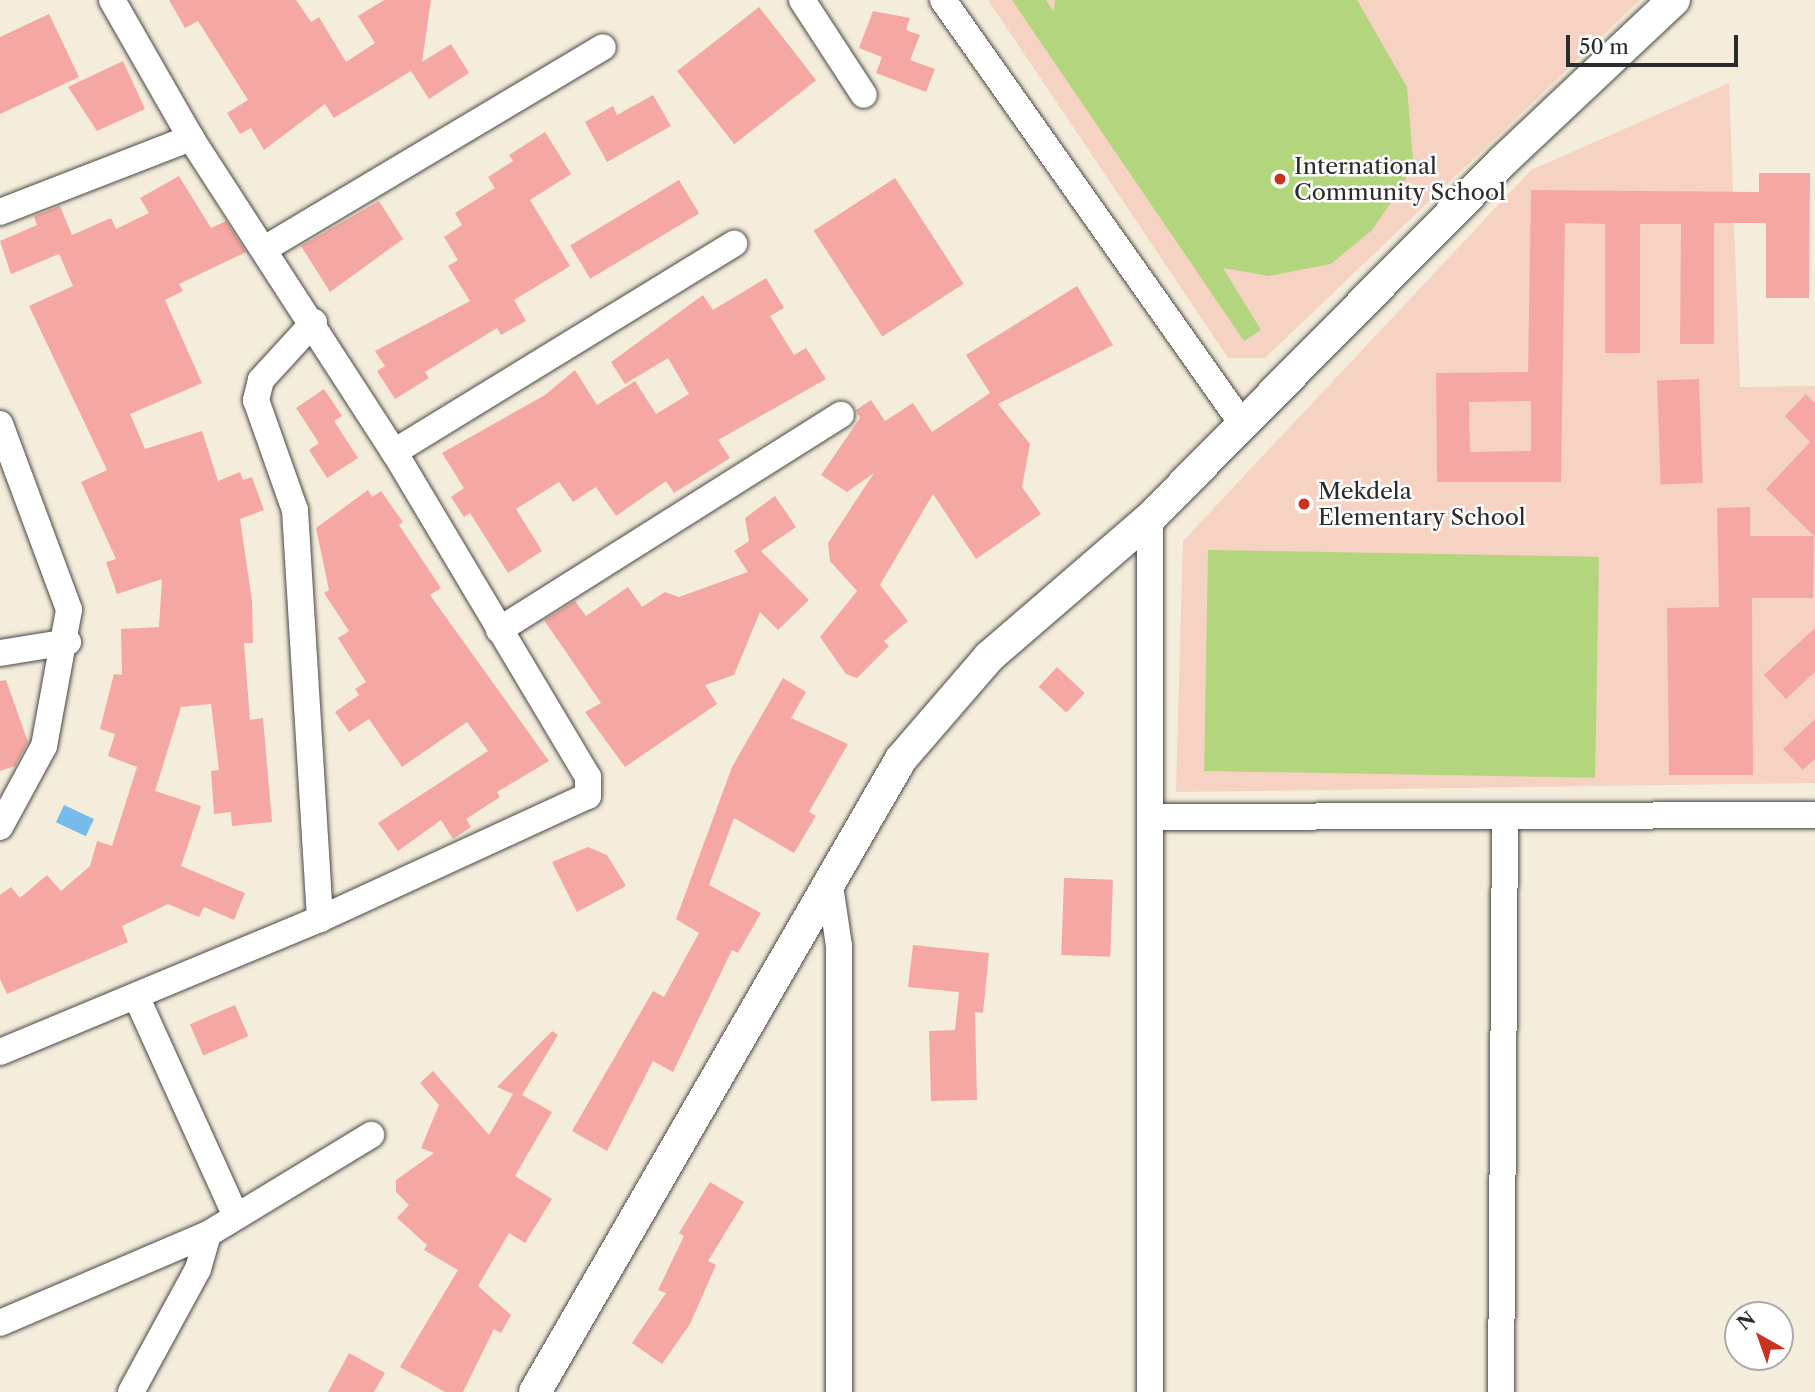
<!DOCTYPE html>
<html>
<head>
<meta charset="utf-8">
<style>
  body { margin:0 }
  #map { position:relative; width:1815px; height:1392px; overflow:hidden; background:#f5eddb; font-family:"Libre Caslon Text",serif }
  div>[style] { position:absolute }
  .built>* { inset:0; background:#f5d2c2 }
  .green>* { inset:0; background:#b3d57e; transform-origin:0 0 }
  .water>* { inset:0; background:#75bbec; transform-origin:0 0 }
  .building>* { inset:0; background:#f5a8a3; transform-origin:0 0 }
  .roads { filter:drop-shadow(0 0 2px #494845) drop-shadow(0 0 2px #494845) }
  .minor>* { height:26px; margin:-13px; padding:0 13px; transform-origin:13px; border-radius:13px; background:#fff }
  .tertiary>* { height:32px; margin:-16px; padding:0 16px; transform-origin:16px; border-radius:16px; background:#fff }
  .dots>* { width:19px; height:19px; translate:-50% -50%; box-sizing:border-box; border:4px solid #fff; border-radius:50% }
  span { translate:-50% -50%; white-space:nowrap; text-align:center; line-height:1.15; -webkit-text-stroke:5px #fff; paint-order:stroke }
  .poi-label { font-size:23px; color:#2b2b2b }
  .left { translate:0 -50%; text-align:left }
  .north { position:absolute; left:1724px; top:1301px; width:70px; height:70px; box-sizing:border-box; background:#fff; border:2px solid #aaa; border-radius:50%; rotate:320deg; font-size:19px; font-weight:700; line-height:28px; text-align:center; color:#2b2b2b }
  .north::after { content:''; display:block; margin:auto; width:24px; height:32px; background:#c8321e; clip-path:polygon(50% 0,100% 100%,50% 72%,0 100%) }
  .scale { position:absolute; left:1566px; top:35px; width:172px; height:32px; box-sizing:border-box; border:4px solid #2b2b2b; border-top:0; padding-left:9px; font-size:21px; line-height:24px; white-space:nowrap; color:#2b2b2b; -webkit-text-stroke:5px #fff; paint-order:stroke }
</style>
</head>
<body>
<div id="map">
  <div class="built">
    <div style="clip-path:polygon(988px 0,1640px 0,1265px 358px,1228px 358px)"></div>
    <div style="clip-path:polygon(1729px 83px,1740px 387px,1815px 386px,1815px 783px,1176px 792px,1183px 541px,1531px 170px)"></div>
  </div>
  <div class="green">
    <div style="clip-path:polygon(1012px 0,1046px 0,1054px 12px,1055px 0,1357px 0,1407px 87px,1413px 160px,1403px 185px,1372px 230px,1331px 264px,1269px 276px,1223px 268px,1261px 330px,1244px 341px)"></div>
    <div style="left:1208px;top:550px;width:391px;height:221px;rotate:1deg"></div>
  </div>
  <div class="water">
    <div style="left:64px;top:805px;width:33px;height:19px;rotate:25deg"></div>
  </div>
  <div class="building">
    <div style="clip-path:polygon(169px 0,296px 0,311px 22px,319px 17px,346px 62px,375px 43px,358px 16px,384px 0,431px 0,422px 62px,451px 44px,469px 73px,429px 99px,411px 71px,334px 118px,325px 104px,264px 150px,251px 128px,240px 134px,227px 113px,248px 100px,198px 21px,185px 28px)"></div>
    <div style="left:759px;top:7px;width:93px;height:104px;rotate:52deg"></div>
    <div style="clip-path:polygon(873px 11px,910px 18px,906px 30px,920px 35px,910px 60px,935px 69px,926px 92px,876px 73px,882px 57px,859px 48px)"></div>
    <div style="clip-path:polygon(49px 14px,79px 77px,0 114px,0 37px)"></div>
    <div style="clip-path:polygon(123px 61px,145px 109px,97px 131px,68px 87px)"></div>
    <div style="clip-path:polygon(653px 95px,671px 126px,607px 162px,585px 122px,613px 106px,617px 115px)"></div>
    <div style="clip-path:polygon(545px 132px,571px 174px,530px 200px,570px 266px,514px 300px,526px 321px,501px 335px,497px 328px,425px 372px,429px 378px,395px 399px,377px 371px,385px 366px,375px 351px,470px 301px,448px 266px,458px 260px,444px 237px,462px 225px,455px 213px,495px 188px,488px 177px,513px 161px,509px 155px)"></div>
    <div style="clip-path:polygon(evenodd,1759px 173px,1810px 173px,1809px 298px,1766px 298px,1766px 223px,1714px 223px,1714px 344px,1680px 344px,1681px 224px,1640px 224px,1640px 353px,1605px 353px,1605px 224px,1565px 223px,1561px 482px,1437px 482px,1436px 373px,1528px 372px,1531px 190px,1759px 192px,1759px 173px,1531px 401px,1531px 451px,1470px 452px,1469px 402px,1531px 401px)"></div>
    <div style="clip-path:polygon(179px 176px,211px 228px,226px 221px,246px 252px,179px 284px,183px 291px,165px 300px,202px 383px,130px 414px,145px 449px,202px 431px,218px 481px,240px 472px,243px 480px,252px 477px,264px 510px,240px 519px,252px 601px,253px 643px,244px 643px,250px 720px,263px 718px,272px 822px,232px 826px,231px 812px,214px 814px,211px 771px,219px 770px,211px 704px,181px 707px,155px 791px,201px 806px,181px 866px,245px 893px,234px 920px,204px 907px,199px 917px,168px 904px,122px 926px,128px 942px,7px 994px,0 979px,0 895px,11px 887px,20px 898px,47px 875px,61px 891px,90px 866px,97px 841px,112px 846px,137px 767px,108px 756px,115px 734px,100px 729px,114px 674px,122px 675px,121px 629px,159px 627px,162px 579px,117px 594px,106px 562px,116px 559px,81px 482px,107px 470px,29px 306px,73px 286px,59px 254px,11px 274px,0 241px,37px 225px,34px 216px,60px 206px,72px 235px,111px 218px,116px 229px,149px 213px,140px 198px)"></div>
    <div style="left:895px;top:178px;width:126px;height:97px;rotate:57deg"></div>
    <div style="left:679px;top:180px;width:39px;height:127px;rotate:59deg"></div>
    <div style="clip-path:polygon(379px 201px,403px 239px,330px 292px,301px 246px)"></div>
    <div style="clip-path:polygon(766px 278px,784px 308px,770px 316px,794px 355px,806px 348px,826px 379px,718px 440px,730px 458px,674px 493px,666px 481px,616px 516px,596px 487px,573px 502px,559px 482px,516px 509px,542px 551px,508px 573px,470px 513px,464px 517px,451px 497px,464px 488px,442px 453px,545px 395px,575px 370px,597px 405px,635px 381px,656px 414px,689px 394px,668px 358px,625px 384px,611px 362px,703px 295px,713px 310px)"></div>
    <div style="clip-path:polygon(1077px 286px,1113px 345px,998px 404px,1030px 444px,1022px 487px,1041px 514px,976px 559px,933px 494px,880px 585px,908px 621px,884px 641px,889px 646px,857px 678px,846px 674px,820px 637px,857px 591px,830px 561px,828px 543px,874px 473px,847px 492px,821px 475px,860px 418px,856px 410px,871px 400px,885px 421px,913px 403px,932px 432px,990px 393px,966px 355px)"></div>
    <div style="left:1699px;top:379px;width:104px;height:42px;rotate:88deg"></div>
    <div style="clip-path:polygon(324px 389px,342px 416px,334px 421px,358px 458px,327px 478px,309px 450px,319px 443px,296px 408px)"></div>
    <div style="clip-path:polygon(1806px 394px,1815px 403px,1815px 537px,1766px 489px,1810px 442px,1785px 416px)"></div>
    <div style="clip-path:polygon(368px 490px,372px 497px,381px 491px,403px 522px,399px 525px,441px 588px,430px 595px,549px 761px,497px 792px,500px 797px,466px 819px,471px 827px,453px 839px,441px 820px,398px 851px,378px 823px,488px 751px,467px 722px,402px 767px,369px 719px,349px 732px,335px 712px,359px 695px,355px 689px,366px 682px,338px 638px,349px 631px,324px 593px,329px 590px,316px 528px)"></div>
    <div style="clip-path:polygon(775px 496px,796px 527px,761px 551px,809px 600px,778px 630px,760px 612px,734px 675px,705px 685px,717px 704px,625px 767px,585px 712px,601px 703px,544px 620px,575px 601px,586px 616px,628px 587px,642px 607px,665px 592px,679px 597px,748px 572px,734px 551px,749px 541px,745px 518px)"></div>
    <div style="clip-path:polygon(1750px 507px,1750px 536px,1814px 536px,1813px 598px,1752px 598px,1753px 775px,1669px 775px,1667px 608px,1719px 607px,1717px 508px)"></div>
    <div style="clip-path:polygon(1815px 628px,1815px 672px,1786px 699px,1764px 675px)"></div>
    <div style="left:1057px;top:667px;width:38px;height:27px;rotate:43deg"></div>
    <div style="clip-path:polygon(783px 678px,806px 692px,791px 718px,848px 744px,809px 812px,816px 816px,794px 853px,734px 818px,709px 885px,761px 913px,738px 953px,732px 950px,673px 1072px,653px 1061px,607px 1151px,572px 1131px,653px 991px,664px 997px,699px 933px,676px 919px,732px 767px)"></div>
    <div style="clip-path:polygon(6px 680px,28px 742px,15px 766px,0 771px,0 681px)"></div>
    <div style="clip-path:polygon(1815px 719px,1815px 759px,1803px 770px,1783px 749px)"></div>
    <div style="clip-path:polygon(588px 847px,607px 855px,626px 886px,577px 912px,552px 862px)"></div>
    <div style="left:1064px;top:878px;width:49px;height:77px;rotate:2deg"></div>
    <div style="clip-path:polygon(913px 945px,989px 953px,983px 1013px,975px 1012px,977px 1100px,931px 1101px,929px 1031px,955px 1030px,959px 992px,908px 987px)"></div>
    <div style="left:235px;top:1005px;width:34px;height:49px;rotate:67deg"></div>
    <div style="clip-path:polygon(552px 1031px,558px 1035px,522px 1095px,552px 1112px,515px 1176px,552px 1199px,525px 1243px,509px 1233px,478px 1286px,511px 1315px,501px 1333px,494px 1329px,463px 1392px,445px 1392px,400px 1367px,458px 1270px,424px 1250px,427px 1245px,397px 1218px,409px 1205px,396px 1192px,396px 1180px,434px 1153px,421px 1148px,439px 1105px,420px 1083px,433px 1071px,489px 1135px,513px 1094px,497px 1087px)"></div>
    <div style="clip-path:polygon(710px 1182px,744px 1202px,708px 1261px,716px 1265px,690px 1324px,662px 1364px,632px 1343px,666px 1293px,658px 1290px,684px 1236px,679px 1233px)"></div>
    <div style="clip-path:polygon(349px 1353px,385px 1373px,374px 1392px,328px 1392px)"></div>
  </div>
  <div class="roads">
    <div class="minor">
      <div style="left:802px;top:0;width:113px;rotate:56.9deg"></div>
      <div style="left:943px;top:0;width:520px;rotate:54.78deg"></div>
      <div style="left:0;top:212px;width:205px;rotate:-21.2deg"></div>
      <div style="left:266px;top:248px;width:392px;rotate:-30.8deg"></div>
      <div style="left:314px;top:322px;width:79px;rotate:132.4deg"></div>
      <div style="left:261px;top:380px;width:21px;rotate:104deg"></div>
      <div style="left:256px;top:400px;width:117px;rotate:70.5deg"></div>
      <div style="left:295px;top:510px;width:410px;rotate:86.5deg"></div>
      <div style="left:0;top:424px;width:198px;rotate:69.6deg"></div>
      <div style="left:69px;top:610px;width:138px;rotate:100.4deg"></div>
      <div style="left:44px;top:746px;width:92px;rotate:118.5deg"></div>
      <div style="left:394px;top:452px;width:399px;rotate:-31.5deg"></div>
      <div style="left:1150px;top:518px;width:874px;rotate:90deg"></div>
      <div style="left:499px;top:630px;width:404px;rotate:-32.2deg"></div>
      <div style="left:0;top:653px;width:69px;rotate:-9.2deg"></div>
      <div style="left:1150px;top:817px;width:665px;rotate:-0.17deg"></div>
      <div style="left:829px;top:879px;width:68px;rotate:81.5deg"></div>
      <div style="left:839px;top:946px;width:446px;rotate:90deg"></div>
      <div style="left:136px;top:996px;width:242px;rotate:65.6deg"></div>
      <div style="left:0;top:1052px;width:347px;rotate:-22.6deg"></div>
      <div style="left:320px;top:919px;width:295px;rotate:-24.7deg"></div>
      <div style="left:588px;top:796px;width:19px;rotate:-90deg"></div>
      <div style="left:588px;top:777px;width:378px;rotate:-120.8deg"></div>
      <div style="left:394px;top:452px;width:374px;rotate:-122.9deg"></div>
      <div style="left:191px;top:138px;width:159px;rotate:-119.8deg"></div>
      <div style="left:0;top:1323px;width:226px;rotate:-23.2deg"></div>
      <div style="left:208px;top:1234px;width:191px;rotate:-31.3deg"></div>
      <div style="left:131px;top:1392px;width:140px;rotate:-61.4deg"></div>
      <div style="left:198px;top:1269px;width:36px;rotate:-74deg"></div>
      <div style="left:1501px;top:1392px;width:574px;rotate:-89.6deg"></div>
    </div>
    <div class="tertiary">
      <div style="left:535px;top:1392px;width:731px;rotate:-59.96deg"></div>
      <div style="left:901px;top:759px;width:135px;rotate:-49.2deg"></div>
      <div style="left:989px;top:657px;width:213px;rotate:-40.8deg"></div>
      <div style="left:1150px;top:518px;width:502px;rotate:-45.32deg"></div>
      <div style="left:1503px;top:161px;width:235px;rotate:-43.3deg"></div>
    </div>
  </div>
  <div class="dots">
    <div style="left:1280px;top:179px;background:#c8321e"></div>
    <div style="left:1304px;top:504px;background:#c8321e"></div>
  </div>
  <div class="poi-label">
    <span class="left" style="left:1294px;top:179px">International<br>Community School</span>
    <span class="left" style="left:1318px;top:504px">Mekdela<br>Elementary School</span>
  </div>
  <div class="north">N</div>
  <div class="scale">50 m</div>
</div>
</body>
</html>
